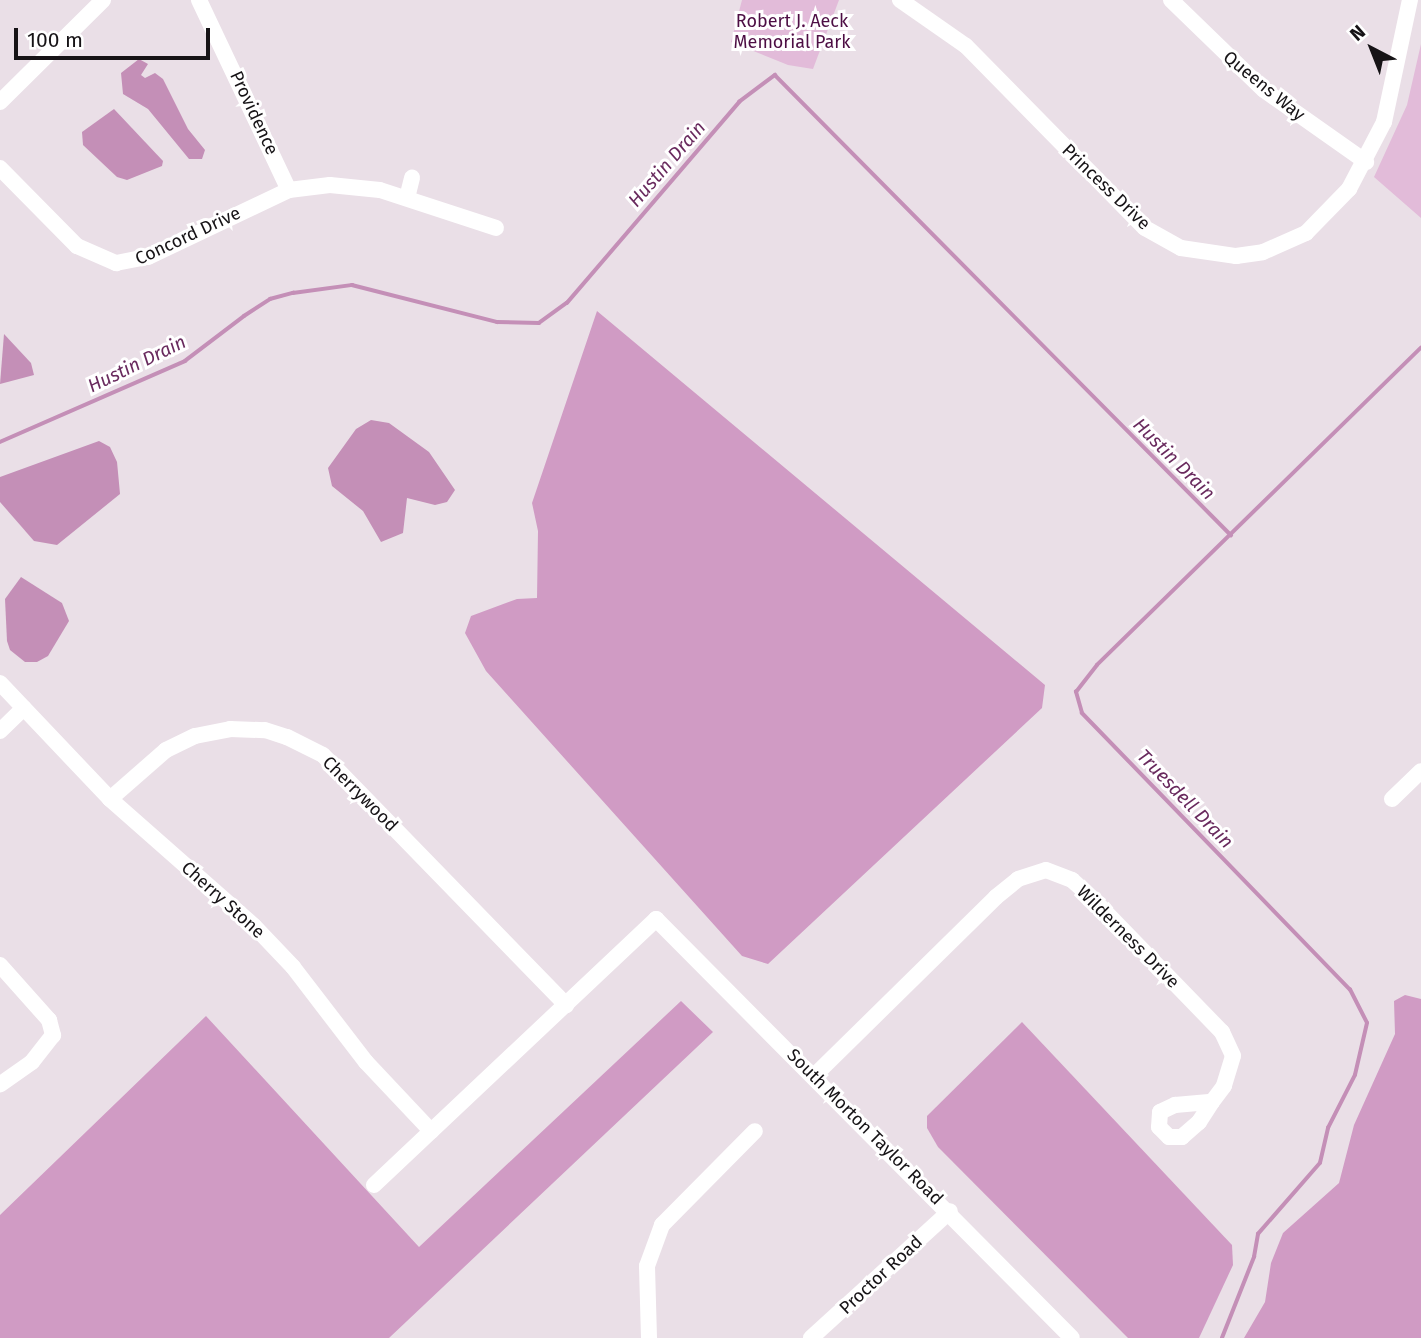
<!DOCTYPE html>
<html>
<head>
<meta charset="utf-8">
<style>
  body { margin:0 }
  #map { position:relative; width:1421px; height:1338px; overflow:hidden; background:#eadfe7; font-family:"Fira Sans",sans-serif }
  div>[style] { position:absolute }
  .green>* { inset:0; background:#e2bbd9 }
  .forest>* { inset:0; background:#d09bc4 }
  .water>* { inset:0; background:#c48fb7 }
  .stream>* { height:3.5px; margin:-1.75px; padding:0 1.75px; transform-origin:1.75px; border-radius:1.75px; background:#c48fb7 }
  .minor>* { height:16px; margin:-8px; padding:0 8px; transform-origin:8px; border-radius:8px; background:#fff }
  span { translate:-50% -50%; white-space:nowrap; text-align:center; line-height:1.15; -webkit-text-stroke:6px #fff; paint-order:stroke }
  .park-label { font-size:18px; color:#4d0e44 }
  .street-label { font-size:18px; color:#161316 }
  .water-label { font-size:19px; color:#692a5e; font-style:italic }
  .north { position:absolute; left:1337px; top:14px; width:70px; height:70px; -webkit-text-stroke:5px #fff; paint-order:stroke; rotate:318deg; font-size:19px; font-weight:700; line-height:28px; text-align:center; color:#161316 }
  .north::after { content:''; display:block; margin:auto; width:24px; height:32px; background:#161316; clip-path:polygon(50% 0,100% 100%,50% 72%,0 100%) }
  .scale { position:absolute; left:14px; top:28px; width:196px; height:32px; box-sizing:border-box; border:4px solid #161316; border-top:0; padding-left:9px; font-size:21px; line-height:24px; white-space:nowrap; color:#161316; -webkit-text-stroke:5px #fff; paint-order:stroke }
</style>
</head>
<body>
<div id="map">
  <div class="green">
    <div style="clip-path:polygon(742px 0,839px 0,813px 69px,788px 65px,731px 42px)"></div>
    <div style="clip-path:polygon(1421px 44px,1421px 218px,1374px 177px,1407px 105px)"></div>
  </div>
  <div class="forest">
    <div style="clip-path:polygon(597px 311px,1045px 685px,1042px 708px,768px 964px,742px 956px,486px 671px,465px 633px,471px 616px,517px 599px,537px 598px,538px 531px,532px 503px)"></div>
    <div style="clip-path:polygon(1405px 995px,1421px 999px,1421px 1338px,1244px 1338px,1265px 1302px,1271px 1263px,1283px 1233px,1339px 1183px,1354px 1125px,1395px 1034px,1394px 1001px)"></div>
    <div style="clip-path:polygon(681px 1001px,713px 1032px,389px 1338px,0 1338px,0 1215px,206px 1016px,419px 1247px)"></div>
    <div style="clip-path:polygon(1022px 1022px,1232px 1245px,1233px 1265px,1199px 1338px,1128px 1338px,938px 1147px,927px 1128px,927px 1116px)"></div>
  </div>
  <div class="water">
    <div style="clip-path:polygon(139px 59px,148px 64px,141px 75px,145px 78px,155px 73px,163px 79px,188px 129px,205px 150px,202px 159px,189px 159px,148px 109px,123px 94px,121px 73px)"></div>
    <div style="clip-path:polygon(114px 109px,163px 161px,162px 166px,127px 180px,117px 177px,83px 145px,82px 132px)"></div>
    <div style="clip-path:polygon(4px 334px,31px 363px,34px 375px,0 384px)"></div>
    <div style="clip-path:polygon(371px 420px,389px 423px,429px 452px,455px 490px,447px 502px,435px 505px,407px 498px,403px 533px,381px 542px,363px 511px,332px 486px,328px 468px,356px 429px)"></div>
    <div style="clip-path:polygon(99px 441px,110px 447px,117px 462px,120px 494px,57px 545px,34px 541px,0 502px,0 477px)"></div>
    <div style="clip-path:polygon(21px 577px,62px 603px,69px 621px,48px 656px,37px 662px,25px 662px,10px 650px,7px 641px,5px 599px)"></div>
  </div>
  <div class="stream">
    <div style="left:0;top:442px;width:202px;rotate:-23.6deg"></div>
    <div style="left:185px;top:361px;width:74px;rotate:-37.3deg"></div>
    <div style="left:244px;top:316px;width:31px;rotate:-33deg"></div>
    <div style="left:270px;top:299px;width:24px;rotate:-15deg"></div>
    <div style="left:293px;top:293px;width:60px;rotate:-7.7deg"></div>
    <div style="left:352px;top:285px;width:150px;rotate:14.3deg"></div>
    <div style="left:497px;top:322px;width:42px;rotate:1.4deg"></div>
    <div style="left:539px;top:323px;width:34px;rotate:-36deg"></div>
    <div style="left:567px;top:303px;width:265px;rotate:-49.4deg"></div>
    <div style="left:739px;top:102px;width:45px;rotate:-36.9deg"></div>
    <div style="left:775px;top:75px;width:648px;rotate:45.25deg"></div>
    <div style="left:1222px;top:1338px;width:87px;rotate:-68.4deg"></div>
    <div style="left:1254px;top:1257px;width:23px;rotate:-80deg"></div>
    <div style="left:1258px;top:1234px;width:94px;rotate:-48.9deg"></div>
    <div style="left:1320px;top:1163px;width:36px;rotate:-77deg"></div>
    <div style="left:1328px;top:1128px;width:59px;rotate:-63deg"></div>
    <div style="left:1355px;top:1075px;width:53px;rotate:-77deg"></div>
    <div style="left:1367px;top:1023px;width:37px;rotate:-117deg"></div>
    <div style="left:1350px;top:990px;width:385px;rotate:-134.1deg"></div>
    <div style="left:1082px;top:713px;width:22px;rotate:-106deg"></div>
    <div style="left:1076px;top:692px;width:34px;rotate:-52deg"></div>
    <div style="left:1097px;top:665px;width:453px;rotate:-44.4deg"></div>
  </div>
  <div class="minor">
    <div style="left:199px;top:0;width:210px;rotate:64.7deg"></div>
    <div style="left:900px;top:0;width:80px;rotate:34.9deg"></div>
    <div style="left:966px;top:46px;width:255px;rotate:45.5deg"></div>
    <div style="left:1145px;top:228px;width:41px;rotate:29.1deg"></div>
    <div style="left:1181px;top:248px;width:56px;rotate:8.3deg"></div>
    <div style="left:1236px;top:256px;width:27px;rotate:-8deg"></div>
    <div style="left:1263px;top:252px;width:47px;rotate:-23.8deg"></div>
    <div style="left:1306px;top:233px;width:62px;rotate:-45.7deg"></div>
    <div style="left:1349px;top:189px;width:76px;rotate:-62.4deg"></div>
    <div style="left:1384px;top:122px;width:125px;rotate:-78deg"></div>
    <div style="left:1171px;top:0;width:129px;rotate:44.1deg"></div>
    <div style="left:1264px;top:90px;width:125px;rotate:35.2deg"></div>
    <div style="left:0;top:102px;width:145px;rotate:-44.7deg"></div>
    <div style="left:0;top:168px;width:110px;rotate:45.4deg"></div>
    <div style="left:77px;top:246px;width:43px;rotate:23.6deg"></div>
    <div style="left:116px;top:263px;width:33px;rotate:-11deg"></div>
    <div style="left:148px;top:257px;width:156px;rotate:-25.4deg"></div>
    <div style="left:289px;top:190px;width:41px;rotate:-7deg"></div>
    <div style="left:330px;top:185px;width:50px;rotate:5.7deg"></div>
    <div style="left:380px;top:190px;width:122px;rotate:18.1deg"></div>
    <div style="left:407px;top:198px;width:21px;rotate:-76deg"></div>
    <div style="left:0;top:683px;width:160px;rotate:46.5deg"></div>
    <div style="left:110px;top:799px;width:192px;rotate:41.4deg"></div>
    <div style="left:254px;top:926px;width:57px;rotate:46.4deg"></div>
    <div style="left:293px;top:967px;width:120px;rotate:52.5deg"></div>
    <div style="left:366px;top:1062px;width:95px;rotate:46.7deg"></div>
    <div style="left:0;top:731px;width:33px;rotate:-44deg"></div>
    <div style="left:110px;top:799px;width:74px;rotate:-41.2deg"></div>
    <div style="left:166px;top:750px;width:32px;rotate:-26deg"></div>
    <div style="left:195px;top:736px;width:36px;rotate:-11deg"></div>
    <div style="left:230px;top:729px;width:35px;rotate:2deg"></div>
    <div style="left:265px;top:730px;width:23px;rotate:18deg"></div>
    <div style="left:287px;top:737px;width:40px;rotate:26.6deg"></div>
    <div style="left:323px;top:755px;width:349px;rotate:45.8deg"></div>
    <div style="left:1392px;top:799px;width:40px;rotate:-44deg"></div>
    <div style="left:0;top:965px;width:74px;rotate:48.3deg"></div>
    <div style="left:49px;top:1020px;width:16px;rotate:75deg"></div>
    <div style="left:53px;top:1035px;width:34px;rotate:128deg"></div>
    <div style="left:32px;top:1062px;width:39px;rotate:145deg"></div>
    <div style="left:814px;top:1076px;width:255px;rotate:-44.5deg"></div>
    <div style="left:996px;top:897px;width:28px;rotate:-39deg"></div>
    <div style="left:1018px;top:879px;width:29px;rotate:-18deg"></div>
    <div style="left:1046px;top:870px;width:28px;rotate:21deg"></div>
    <div style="left:1072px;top:880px;width:30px;rotate:42deg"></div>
    <div style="left:1094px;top:900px;width:184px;rotate:45.9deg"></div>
    <div style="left:1222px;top:1032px;width:26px;rotate:65deg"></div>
    <div style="left:1233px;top:1056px;width:31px;rotate:107deg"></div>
    <div style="left:1224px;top:1086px;width:20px;rotate:127deg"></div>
    <div style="left:1212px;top:1102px;width:24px;rotate:123deg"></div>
    <div style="left:1199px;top:1122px;width:23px;rotate:139deg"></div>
    <div style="left:1182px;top:1137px;width:13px;rotate:180deg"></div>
    <div style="left:1169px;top:1137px;width:14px;rotate:-135deg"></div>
    <div style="left:1159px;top:1127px;width:15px;rotate:-86deg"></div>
    <div style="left:1160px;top:1112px;width:17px;rotate:-25deg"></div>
    <div style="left:1175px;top:1105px;width:37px;rotate:-5deg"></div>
    <div style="left:374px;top:1185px;width:388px;rotate:-43.3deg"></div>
    <div style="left:656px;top:919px;width:590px;rotate:45.21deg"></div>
    <div style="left:649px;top:1338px;width:72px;rotate:-91.6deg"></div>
    <div style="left:647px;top:1266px;width:44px;rotate:-69.9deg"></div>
    <div style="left:662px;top:1225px;width:132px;rotate:-45.3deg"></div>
    <div style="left:811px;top:1338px;width:188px;rotate:-42.4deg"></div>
  </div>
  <div class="park-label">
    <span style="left:792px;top:32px">Robert J. Aeck<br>Memorial Park</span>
  </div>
  <div class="street-label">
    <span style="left:1264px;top:86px;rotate:39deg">Queens Way</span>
    <span style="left:254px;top:113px;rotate:65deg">Providence</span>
    <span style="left:1106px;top:187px;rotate:44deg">Princess Drive</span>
    <span style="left:188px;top:236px;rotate:-25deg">Concord Drive</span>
    <span style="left:360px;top:794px;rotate:45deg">Cherrywood</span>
    <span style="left:223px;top:900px;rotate:42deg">Cherry Stone</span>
    <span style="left:1128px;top:937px;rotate:45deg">Wilderness Drive</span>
    <span style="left:865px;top:1127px;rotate:45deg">South Morton Taylor Road</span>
    <span style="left:881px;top:1275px;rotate:-43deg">Proctor Road</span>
  </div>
  <div class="water-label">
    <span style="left:667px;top:164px;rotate:-49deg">Hustin Drain</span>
    <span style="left:137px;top:364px;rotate:-26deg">Hustin Drain</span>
    <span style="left:1174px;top:459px;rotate:45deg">Hustin Drain</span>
    <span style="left:1185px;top:799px;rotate:46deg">Truesdell Drain</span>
  </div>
  <div class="north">N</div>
  <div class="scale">100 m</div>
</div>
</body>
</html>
